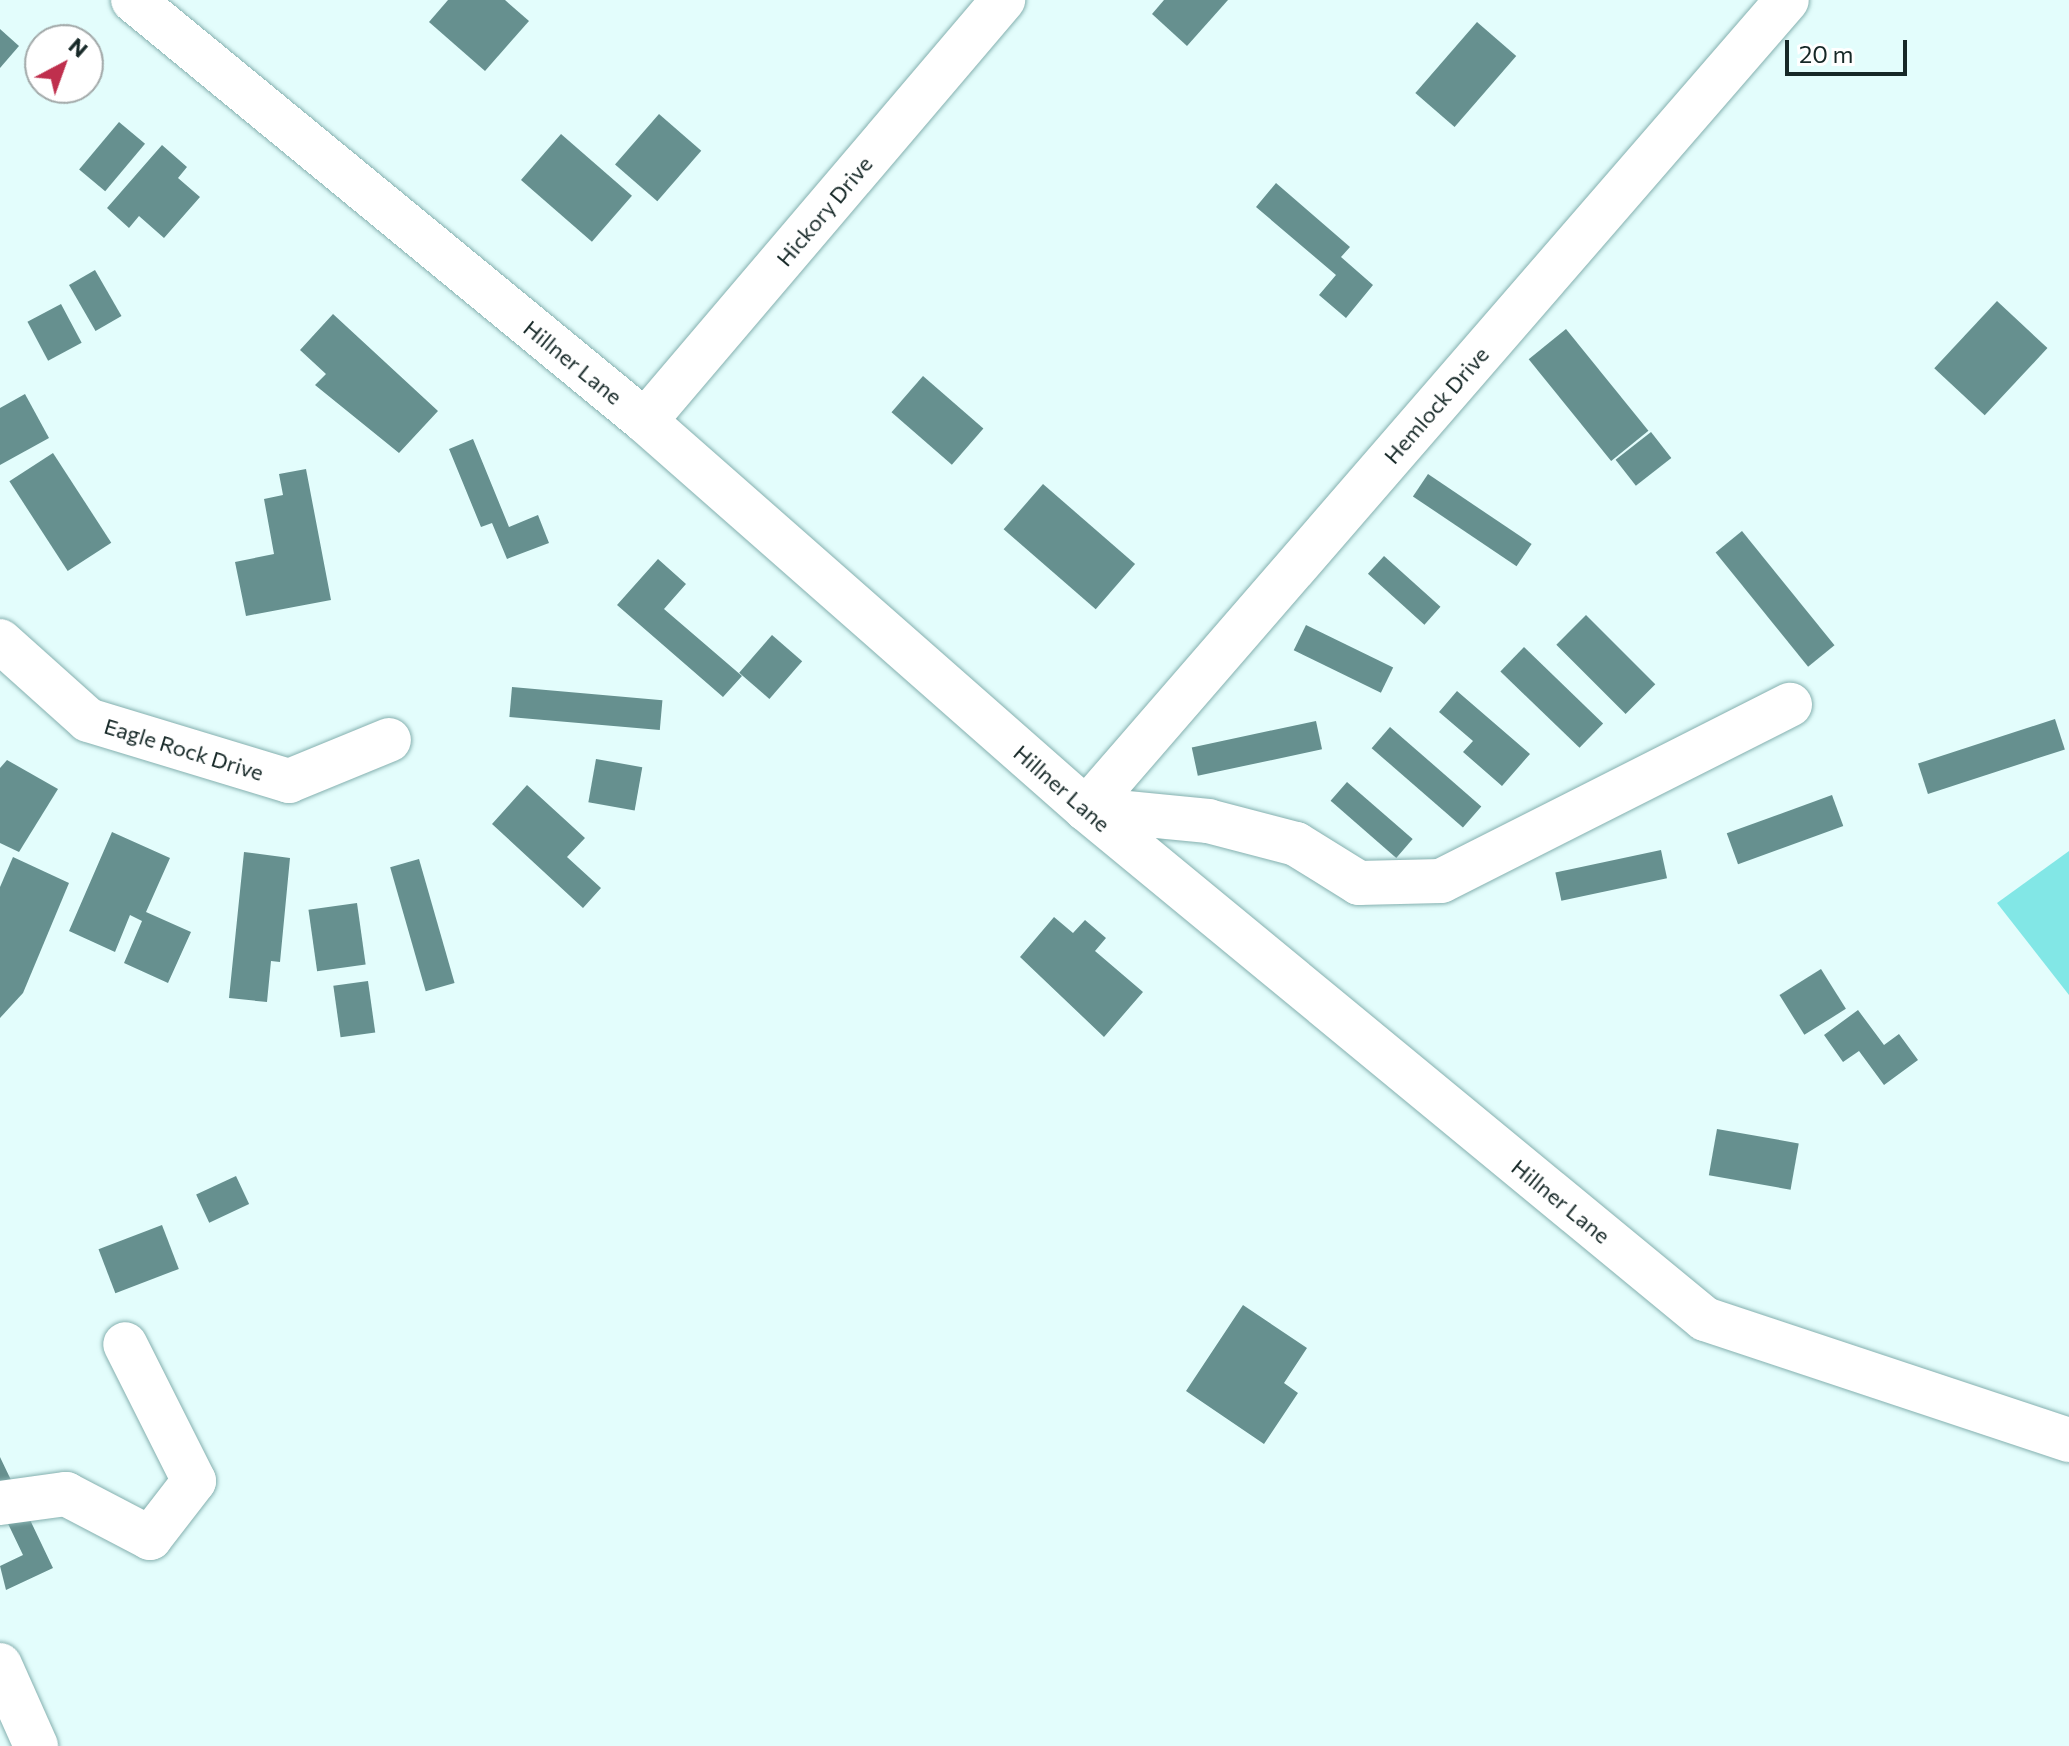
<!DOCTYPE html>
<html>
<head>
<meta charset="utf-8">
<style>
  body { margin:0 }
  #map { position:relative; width:2069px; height:1746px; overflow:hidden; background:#e3fdfc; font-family:Commissioner,sans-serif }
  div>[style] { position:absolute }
  .green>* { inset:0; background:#82e7e6 }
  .building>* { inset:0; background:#66908f; transform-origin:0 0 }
  .roads { filter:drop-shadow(0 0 2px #85b0af) drop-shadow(0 0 2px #85b0af) }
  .minor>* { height:44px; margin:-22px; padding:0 22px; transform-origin:22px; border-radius:22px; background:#fff }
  span { translate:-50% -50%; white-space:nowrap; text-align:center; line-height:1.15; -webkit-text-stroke:8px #fff; paint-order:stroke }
  .street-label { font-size:22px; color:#162827 }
  .north { position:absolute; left:24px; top:24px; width:80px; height:80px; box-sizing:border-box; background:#fff; border:2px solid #a2a9a9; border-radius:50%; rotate:41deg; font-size:22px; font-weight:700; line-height:32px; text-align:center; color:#162827 }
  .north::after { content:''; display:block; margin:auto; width:28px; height:36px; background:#bf2f4d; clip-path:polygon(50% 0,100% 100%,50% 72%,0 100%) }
  .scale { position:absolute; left:1785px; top:40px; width:122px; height:36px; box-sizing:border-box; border:4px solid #162827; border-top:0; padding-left:10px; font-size:24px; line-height:28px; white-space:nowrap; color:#162827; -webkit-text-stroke:6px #fff; paint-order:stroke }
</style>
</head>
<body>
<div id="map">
  <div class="green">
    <div style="clip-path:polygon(2069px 851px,2069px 995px,1997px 903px)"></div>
  </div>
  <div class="building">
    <div style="clip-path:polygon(448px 0,505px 0,529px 21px,485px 71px,429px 22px)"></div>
    <div style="clip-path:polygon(1164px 0,1228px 0,1187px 46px,1152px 14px)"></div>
    <div style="left:1477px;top:22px;width:52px;height:94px;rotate:41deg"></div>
    <div style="clip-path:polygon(0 29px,19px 46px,0 68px)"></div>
    <div style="left:659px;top:114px;width:56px;height:67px;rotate:41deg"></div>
    <div style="left:119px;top:122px;width:34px;height:62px;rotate:40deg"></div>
    <div style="left:561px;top:134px;width:94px;height:61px;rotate:41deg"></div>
    <div style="clip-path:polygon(162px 145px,187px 167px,178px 178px,200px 197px,164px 238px,139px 216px,129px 228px,107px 208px)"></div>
    <div style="clip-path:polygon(1276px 183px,1350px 247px,1341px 257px,1373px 285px,1346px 318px,1319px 295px,1336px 275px,1256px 207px)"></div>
    <div style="left:95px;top:270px;width:53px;height:30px;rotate:60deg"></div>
    <div style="left:1997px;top:301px;width:69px;height:92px;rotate:43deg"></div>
    <div style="left:61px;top:304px;width:44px;height:38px;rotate:62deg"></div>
    <div style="clip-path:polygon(333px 314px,438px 411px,399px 453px,315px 385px,326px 374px,300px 350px)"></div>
    <div style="left:1566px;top:329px;width:131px;height:48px;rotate:51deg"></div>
    <div style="left:923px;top:376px;width:80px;height:48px;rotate:41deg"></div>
    <div style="clip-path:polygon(25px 394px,49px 438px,0 465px,0 408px)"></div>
    <div style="left:1651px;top:432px;width:33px;height:45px;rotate:52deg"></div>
    <div style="clip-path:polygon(473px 439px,509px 527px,538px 515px,549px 543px,507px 559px,492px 523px,481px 527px,449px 449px)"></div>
    <div style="left:53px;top:453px;width:107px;height:52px;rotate:57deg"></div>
    <div style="clip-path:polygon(306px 469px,331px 600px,246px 616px,235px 562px,274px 554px,264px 499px,283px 495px,279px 474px)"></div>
    <div style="left:1428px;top:474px;width:125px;height:27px;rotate:34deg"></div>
    <div style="left:1043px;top:484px;width:122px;height:60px;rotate:41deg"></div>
    <div style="left:1742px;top:531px;width:147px;height:34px;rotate:51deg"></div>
    <div style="left:1384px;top:556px;width:76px;height:24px;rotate:42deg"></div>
    <div style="clip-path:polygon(658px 559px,686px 584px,664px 609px,742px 676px,723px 697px,617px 605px)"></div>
    <div style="left:1586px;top:615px;width:98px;height:42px;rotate:45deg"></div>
    <div style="left:1306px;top:625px;width:97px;height:28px;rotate:26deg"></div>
    <div style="left:772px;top:635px;width:40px;height:50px;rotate:41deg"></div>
    <div style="left:1524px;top:647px;width:110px;height:34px;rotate:44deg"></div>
    <div style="left:512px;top:687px;width:151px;height:30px;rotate:5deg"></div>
    <div style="clip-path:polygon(1457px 691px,1530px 754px,1502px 786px,1463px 752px,1473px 741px,1439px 712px)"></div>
    <div style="left:2055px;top:719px;width:32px;height:144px;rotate:72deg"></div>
    <div style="left:1316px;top:721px;width:29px;height:127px;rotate:78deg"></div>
    <div style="left:1390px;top:727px;width:121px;height:28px;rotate:41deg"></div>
    <div style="left:596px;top:759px;width:47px;height:44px;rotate:10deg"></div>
    <div style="clip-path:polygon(7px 760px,58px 789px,19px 852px,0 843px,0 768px)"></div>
    <div style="left:1347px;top:782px;width:87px;height:25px;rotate:41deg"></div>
    <div style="clip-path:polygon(527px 785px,585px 838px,567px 857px,601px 888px,583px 908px,492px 824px)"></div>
    <div style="left:1832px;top:795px;width:33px;height:112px;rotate:70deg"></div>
    <div style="clip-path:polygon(112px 832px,170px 858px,146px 912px,191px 932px,168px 983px,124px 963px,142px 921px,130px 915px,115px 952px,69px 931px)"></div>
    <div style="left:1661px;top:850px;width:29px;height:108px;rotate:78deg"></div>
    <div style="clip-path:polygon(244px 852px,290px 858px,280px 962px,271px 961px,267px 1002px,229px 998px)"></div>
    <div style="clip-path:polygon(13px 857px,69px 883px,23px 993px,0 1018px,0 887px)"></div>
    <div style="left:419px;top:859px;width:129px;height:30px;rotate:74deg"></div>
    <div style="left:357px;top:903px;width:62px;height:49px;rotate:82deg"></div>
    <div style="clip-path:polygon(1054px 917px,1073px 933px,1085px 920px,1106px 938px,1095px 951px,1143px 992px,1104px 1037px,1020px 957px)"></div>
    <div style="left:1821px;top:969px;width:47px;height:49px;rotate:58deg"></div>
    <div style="left:368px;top:981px;width:52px;height:35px;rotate:82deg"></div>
    <div style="clip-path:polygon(1858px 1010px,1884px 1045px,1899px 1034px,1918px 1060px,1884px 1085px,1859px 1051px,1843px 1062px,1824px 1035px)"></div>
    <div style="left:1717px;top:1129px;width:83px;height:47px;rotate:10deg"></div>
    <div style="left:236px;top:1176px;width:31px;height:44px;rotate:65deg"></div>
    <div style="left:162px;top:1225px;width:47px;height:68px;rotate:69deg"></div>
    <div style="clip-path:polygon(1243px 1305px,1307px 1348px,1284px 1383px,1298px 1393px,1264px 1444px,1186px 1391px)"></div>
    <div style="clip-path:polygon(0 1457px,53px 1568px,6px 1590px,0 1566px,23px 1555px,0 1507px)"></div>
  </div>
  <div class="roads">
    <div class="minor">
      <div style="left:133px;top:0;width:663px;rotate:39.43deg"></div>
      <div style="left:645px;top:421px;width:587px;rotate:41.34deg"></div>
      <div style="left:1086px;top:809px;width:802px;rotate:39.49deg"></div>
      <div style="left:1705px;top:1319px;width:384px;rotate:18.4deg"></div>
      <div style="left:645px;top:421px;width:553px;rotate:-49.62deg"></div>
      <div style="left:0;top:641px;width:118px;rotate:41.9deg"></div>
      <div style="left:88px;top:720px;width:210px;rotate:16.9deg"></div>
      <div style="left:289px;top:781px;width:108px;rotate:-22.3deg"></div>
      <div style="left:1086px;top:809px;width:1070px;rotate:-49.09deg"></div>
      <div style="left:1086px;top:809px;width:123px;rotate:5.6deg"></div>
      <div style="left:1208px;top:821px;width:91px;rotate:14.6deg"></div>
      <div style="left:1296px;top:844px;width:74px;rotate:31.8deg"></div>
      <div style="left:1359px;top:883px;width:82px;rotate:-1.4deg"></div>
      <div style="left:1441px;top:881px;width:391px;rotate:-26.8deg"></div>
      <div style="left:0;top:1503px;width:67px;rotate:-7.8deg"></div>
      <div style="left:66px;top:1494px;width:95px;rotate:27.6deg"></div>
      <div style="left:150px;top:1538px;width:72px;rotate:-52.3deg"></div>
      <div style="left:194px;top:1481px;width:153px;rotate:-116.7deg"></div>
      <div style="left:0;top:1665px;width:89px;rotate:66deg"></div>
    </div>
  </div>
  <div class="street-label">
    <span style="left:824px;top:211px;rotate:-50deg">Hickory Drive</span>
    <span style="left:573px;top:362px;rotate:39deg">Hillner Lane</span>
    <span style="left:1436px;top:405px;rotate:-49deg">Hemlock Drive</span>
    <span style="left:184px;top:749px;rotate:17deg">Eagle Rock Drive</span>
    <span style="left:1062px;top:788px;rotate:41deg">Hillner Lane</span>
    <span style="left:1561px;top:1201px;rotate:39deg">Hillner Lane</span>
  </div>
  <div class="north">N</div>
  <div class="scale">20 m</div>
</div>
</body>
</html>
